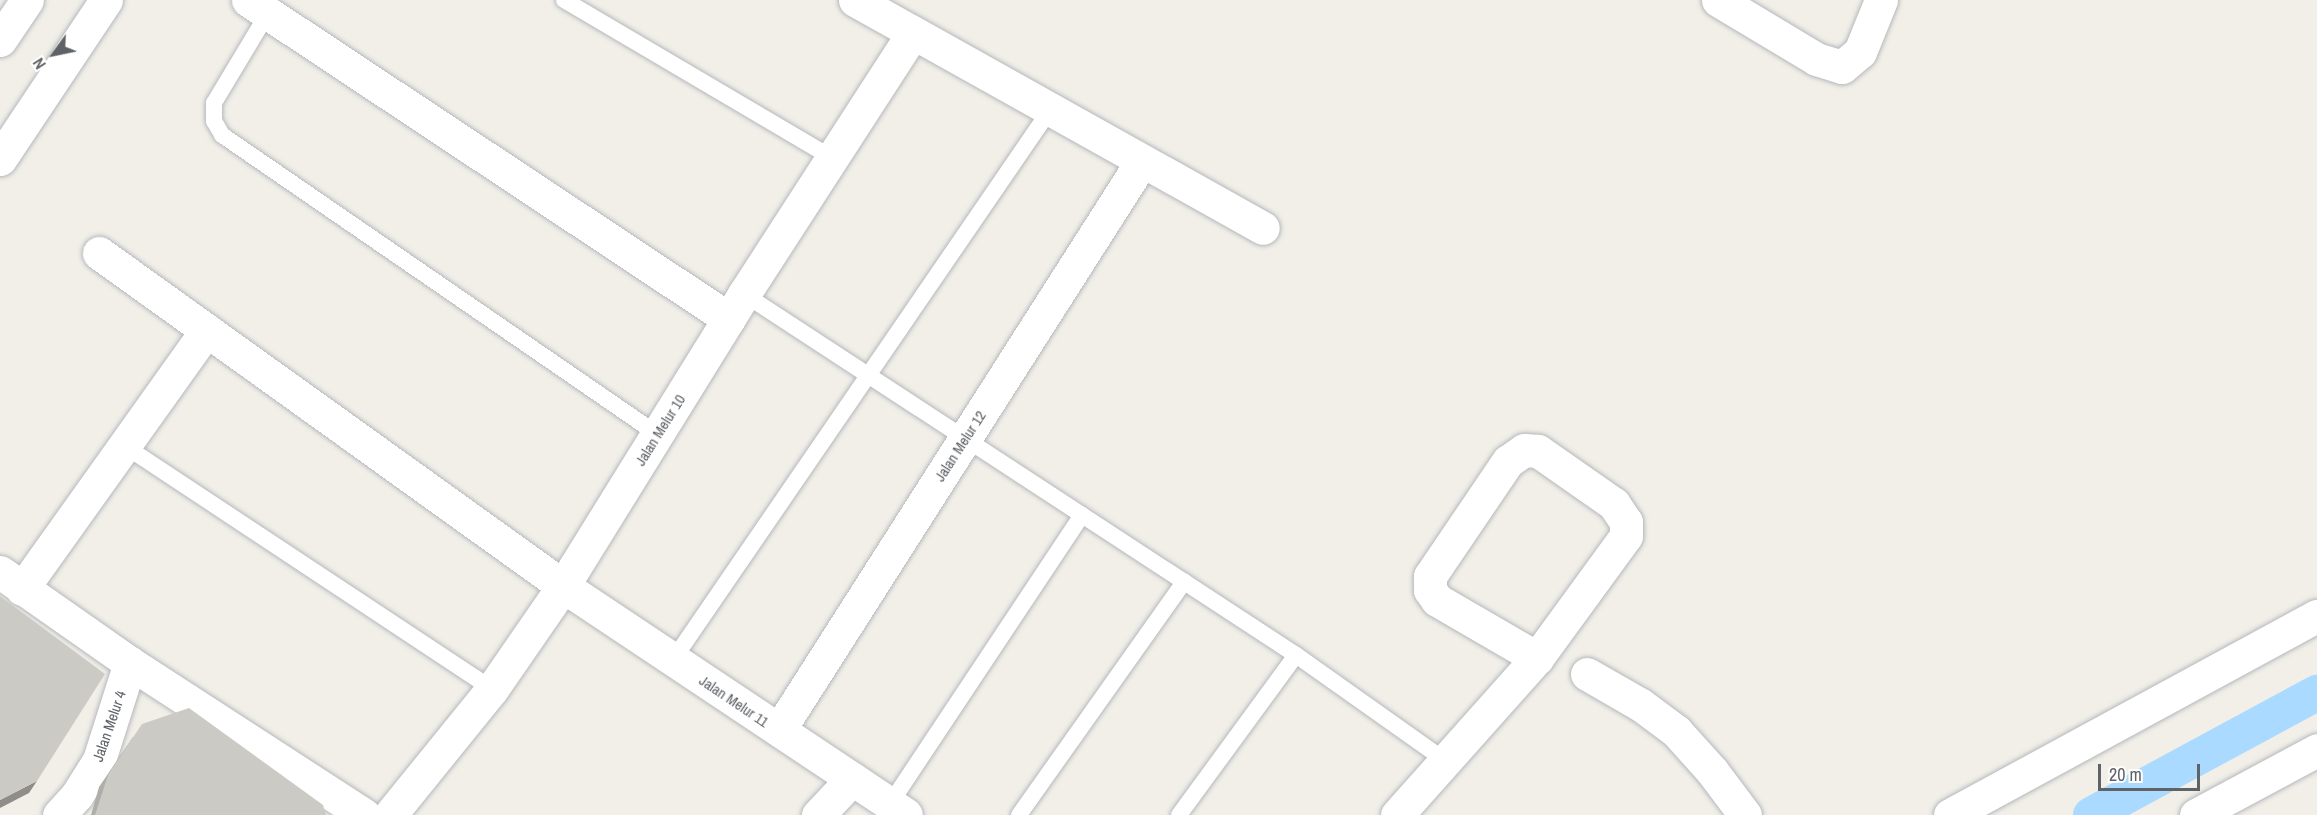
<!DOCTYPE html>
<html>
<head>
<meta charset="utf-8">
<style>
  body { margin:0 }
  #map { position:relative; width:2317px; height:815px; overflow:hidden; background:#f1efe8; font-family:"Archivo Narrow",sans-serif }
  div>[style] { position:absolute }
  .canal>* { height:36px; margin:-18px; padding:0 18px; transform-origin:18px; border-radius:18px; background:#aadaff }
  .roads { filter:drop-shadow(0 0 2px #b5b8bc) drop-shadow(0 0 2px #b5b8bc) }
  .service>* { height:16px; margin:-8px; padding:0 8px; transform-origin:8px; border-radius:8px; background:#fff }
  .minor>* { height:33px; margin:-16.5px; padding:0 16.5px; transform-origin:16.5px; border-radius:16.5px; background:#fff }
  .wall>* { inset:0; background:#afaea9 }
  .shaded-wall>* { inset:0; background:#8f8d8a }
  .building>* { inset:0; background:#cccac5 }
  span { translate:-50% -50%; white-space:nowrap; text-align:center; line-height:1.15; -webkit-text-stroke:5px #fff; paint-order:stroke }
  .street-label { font-size:15px; color:#5f6368 }
  .north { position:absolute; left:24px; top:24px; width:60px; height:60px; -webkit-text-stroke:4px #fff; paint-order:stroke; rotate:237deg; font-size:16px; font-weight:700; line-height:24px; text-align:center; color:#5f6368 }
  .north::after { content:''; display:block; margin:auto; width:21px; height:27px; background:#5f6368; clip-path:polygon(50% 0,100% 100%,50% 72%,0 100%) }
  .scale { position:absolute; left:2098px; top:764px; width:102px; height:27px; box-sizing:border-box; border:3px solid #5f6368; border-top:0; padding-left:8px; font-size:18px; line-height:21px; white-space:nowrap; color:#5f6368; -webkit-text-stroke:4px #fff; paint-order:stroke }
</style>
</head>
<body>
<div id="map">
  <div class="canal">
    <div style="left:2091px;top:815px;width:257px;rotate:-28.4deg"></div>
  </div>
  <div class="roads">
    <div class="service">
      <div style="left:564px;top:0;width:311px;rotate:30.5deg"></div>
      <div style="left:268px;top:13px;width:105px;rotate:121deg"></div>
      <div style="left:214px;top:103px;width:18px;rotate:90deg"></div>
      <div style="left:214px;top:121px;width:16px;rotate:60deg"></div>
      <div style="left:222px;top:135px;width:528px;rotate:34.5deg"></div>
      <div style="left:744px;top:294px;width:660px;rotate:33.18deg"></div>
      <div style="left:1296px;top:655px;width:185px;rotate:35.3deg"></div>
      <div style="left:125px;top:446px;width:440px;rotate:33.5deg"></div>
      <div style="left:673px;top:660px;width:667px;rotate:-55.57deg"></div>
      <div style="left:890px;top:804px;width:347px;rotate:-56.4deg"></div>
      <div style="left:1019px;top:815px;width:286px;rotate:-54.7deg"></div>
      <div style="left:1179px;top:815px;width:198px;rotate:-53.8deg"></div>
    </div>
    <div class="minor">
      <div style="left:248px;top:0;width:577px;rotate:33.55deg"></div>
      <div style="left:855px;top:0;width:467px;rotate:29.2deg"></div>
      <div style="left:1718px;top:0;width:114px;rotate:31deg"></div>
      <div style="left:1816px;top:59px;width:27px;rotate:17deg"></div>
      <div style="left:1842px;top:67px;width:23px;rotate:-40deg"></div>
      <div style="left:1860px;top:52px;width:56px;rotate:-68deg"></div>
      <div style="left:0;top:40px;width:48px;rotate:-56deg"></div>
      <div style="left:0;top:159px;width:191px;rotate:-56.3deg"></div>
      <div style="left:99px;top:253px;width:571px;rotate:35.67deg"></div>
      <div style="left:563px;top:586px;width:412px;rotate:33.7deg"></div>
      <div style="left:0;top:572px;width:159px;rotate:35deg"></div>
      <div style="left:130px;top:663px;width:279px;rotate:33deg"></div>
      <div style="left:22px;top:589px;width:318px;rotate:-54.5deg"></div>
      <div style="left:1587px;top:674px;width:62px;rotate:29.9deg"></div>
      <div style="left:1641px;top:705px;width:44px;rotate:36.6deg"></div>
      <div style="left:1676px;top:731px;width:54px;rotate:48deg"></div>
      <div style="left:1712px;top:771px;width:55px;rotate:53.1deg"></div>
      <div style="left:779px;top:730px;width:675px;rotate:-57.46deg"></div>
      <div style="left:59px;top:815px;width:27px;rotate:-48deg"></div>
      <div style="left:77px;top:795px;width:41px;rotate:-57.8deg"></div>
      <div style="left:99px;top:760px;width:102px;rotate:-72.3deg"></div>
      <div style="left:390px;top:815px;width:162px;rotate:-51deg"></div>
      <div style="left:492px;top:689px;width:125px;rotate:-55.4deg"></div>
      <div style="left:563px;top:586px;width:344px;rotate:-58.2deg"></div>
      <div style="left:744px;top:294px;width:310px;rotate:-57.1deg"></div>
      <div style="left:818px;top:815px;width:50px;rotate:-46.6deg"></div>
      <div style="left:1397px;top:815px;width:210px;rotate:-48.3deg"></div>
      <div style="left:1537px;top:658px;width:151px;rotate:-53.9deg"></div>
      <div style="left:1626px;top:536px;width:14px;rotate:-90deg"></div>
      <div style="left:1626px;top:522px;width:22px;rotate:-124deg"></div>
      <div style="left:1614px;top:504px;width:93px;rotate:-145.1deg"></div>
      <div style="left:1538px;top:451px;width:14px;rotate:-176deg"></div>
      <div style="left:1524px;top:450px;width:19px;rotate:145deg"></div>
      <div style="left:1508px;top:461px;width:139px;rotate:124.1deg"></div>
      <div style="left:1430px;top:576px;width:14px;rotate:90deg"></div>
      <div style="left:1430px;top:590px;width:12px;rotate:55deg"></div>
      <div style="left:1437px;top:600px;width:116px;rotate:30.1deg"></div>
      <div style="left:1950px;top:815px;width:417px;rotate:-28.5deg"></div>
      <div style="left:2196px;top:815px;width:137px;rotate:-28.2deg"></div>
    </div>
  </div>
  <div class="wall">
    <div style="clip-path:polygon(133px 737px,326px 815px,91px 815px,99px 787px)"></div>
  </div>
  <div class="shaded-wall">
    <div style="clip-path:polygon(37px 781px,29px 793px,0 808px,0 800px)"></div>
  </div>
  <div class="building">
    <div style="clip-path:polygon(0 596px,105px 674px,37px 781px,0 800px)"></div>
    <div style="clip-path:polygon(189px 708px,323px 805px,326px 815px,95px 815px,108px 775px,142px 724px)"></div>
  </div>
  <div class="street-label">
    <span style="left:660px;top:430px;rotate:-58deg">Jalan Melur 10</span>
    <span style="left:960px;top:446px;rotate:-57deg">Jalan Melur 12</span>
    <span style="left:734px;top:701px;rotate:34deg">Jalan Melur 11</span>
    <span style="left:109px;top:726px;rotate:-71deg">Jalan Melur 4</span>
  </div>
  <div class="north">N</div>
  <div class="scale">20 m</div>
</div>
</body>
</html>
